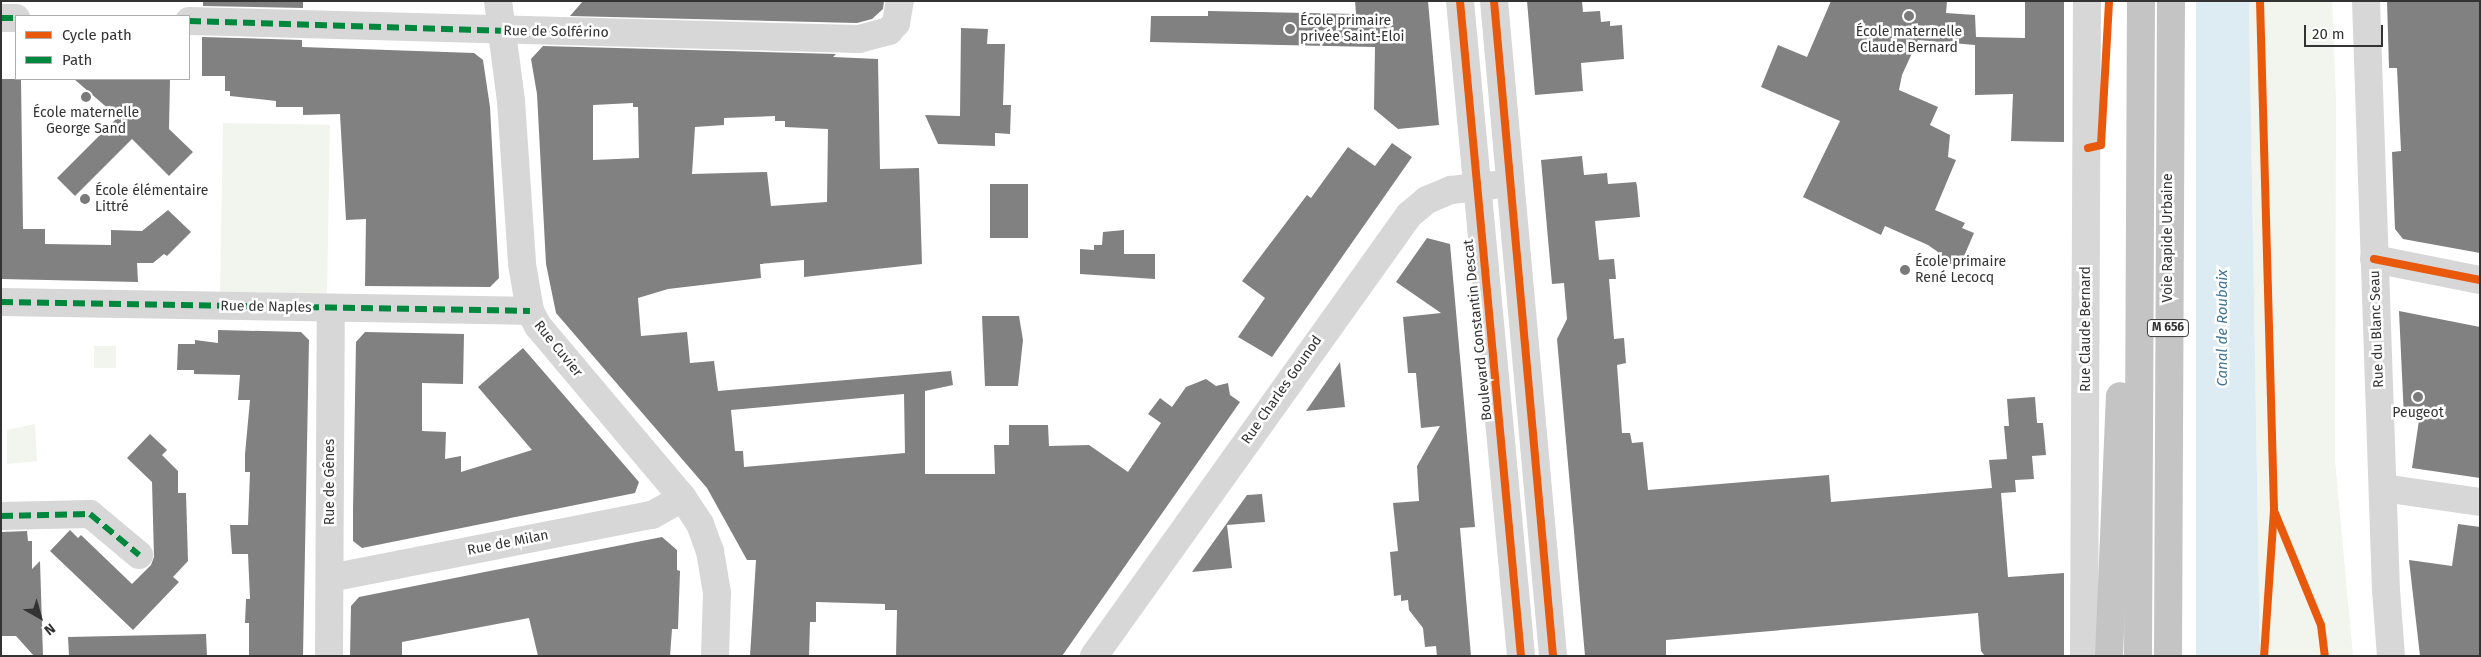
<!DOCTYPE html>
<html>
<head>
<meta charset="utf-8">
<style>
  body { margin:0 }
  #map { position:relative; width:2481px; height:657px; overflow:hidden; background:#fff; font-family:"Fira Sans",sans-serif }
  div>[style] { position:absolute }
  .green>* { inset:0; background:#f1f5ed; transform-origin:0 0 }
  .water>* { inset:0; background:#ddebf3 }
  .building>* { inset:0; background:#818181; transform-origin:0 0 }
  .minor>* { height:28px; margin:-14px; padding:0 14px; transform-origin:14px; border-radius:14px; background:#d7d7d7 }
  .highway>* { height:28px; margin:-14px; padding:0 14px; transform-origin:14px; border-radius:14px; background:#c4c4c4 }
  .quiet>* { height:6px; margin-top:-3px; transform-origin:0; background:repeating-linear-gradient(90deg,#00873e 0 12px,transparent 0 18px) }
  .cycleway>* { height:8px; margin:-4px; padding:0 4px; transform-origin:4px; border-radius:4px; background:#e8590c }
  .dots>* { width:14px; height:14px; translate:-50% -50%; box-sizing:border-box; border:2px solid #fff; border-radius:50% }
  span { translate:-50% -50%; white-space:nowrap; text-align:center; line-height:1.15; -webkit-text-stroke:5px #fff; paint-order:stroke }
  .shield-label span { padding:1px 4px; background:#fff; border:1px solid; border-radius:4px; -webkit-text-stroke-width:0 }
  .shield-label { font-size:12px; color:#333; font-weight:700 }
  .poi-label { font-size:14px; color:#333 }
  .left { translate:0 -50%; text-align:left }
  .street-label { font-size:14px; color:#333 }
  .water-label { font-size:15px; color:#3f7597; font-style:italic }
  .frame { position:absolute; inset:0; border:2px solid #333; pointer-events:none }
  .legend { position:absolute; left:15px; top:15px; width:175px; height:65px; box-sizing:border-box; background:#fff; border:1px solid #adadad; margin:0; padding:6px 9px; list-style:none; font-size:15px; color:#333 }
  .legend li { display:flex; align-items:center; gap:10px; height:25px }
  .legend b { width:25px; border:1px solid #adadad }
  .north { position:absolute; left:15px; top:592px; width:50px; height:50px; -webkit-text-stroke:4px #fff; paint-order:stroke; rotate:142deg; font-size:14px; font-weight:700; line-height:20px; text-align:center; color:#333 }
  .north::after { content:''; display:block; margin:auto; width:18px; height:22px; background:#333; clip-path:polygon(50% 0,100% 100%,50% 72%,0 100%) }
  .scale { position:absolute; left:2304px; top:25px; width:79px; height:22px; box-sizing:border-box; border:2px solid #333; border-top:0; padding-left:6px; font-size:15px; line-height:18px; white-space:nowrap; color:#333; -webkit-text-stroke:4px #fff; paint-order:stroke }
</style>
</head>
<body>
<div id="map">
  <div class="green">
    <div style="clip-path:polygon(2249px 1px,2332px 1px,2336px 101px,2335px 460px,2353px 656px,2260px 656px)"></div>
    <div style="left:223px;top:123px;width:107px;height:169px;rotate:1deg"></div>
    <div style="left:94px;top:346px;width:22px;height:22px"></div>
    <div style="clip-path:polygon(35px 424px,37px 461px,7px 464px,7px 430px)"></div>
  </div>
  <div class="water">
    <div style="clip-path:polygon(2196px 1px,2249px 1px,2260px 656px,2196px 656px)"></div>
  </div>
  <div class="building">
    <div style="clip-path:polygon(203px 1px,303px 1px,303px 8px,203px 6px)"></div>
    <div style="clip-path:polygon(583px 1px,884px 1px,883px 9px,872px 19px,857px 23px,570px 16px)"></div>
    <div style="clip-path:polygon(1355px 1px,1428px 1px,1439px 125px,1398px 129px,1374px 109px,1375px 47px,1150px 42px,1151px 16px,1208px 16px,1208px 11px,1356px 14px)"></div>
    <div style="clip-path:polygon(1527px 1px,1582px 1px,1583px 12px,1600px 11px,1601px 22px,1610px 21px,1610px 26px,1622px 25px,1624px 59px,1581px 63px,1583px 91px,1535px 95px)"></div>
    <div style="clip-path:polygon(1831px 1px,1947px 1px,1946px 13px,1975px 15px,1976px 37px,2025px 38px,2025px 1px,2064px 1px,2064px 142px,2011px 141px,2013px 94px,1975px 95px,1975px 45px,1918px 40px,1902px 75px,1899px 90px,1938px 107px,1930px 125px,1950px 135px,1948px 157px,1956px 160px,1935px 210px,1965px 223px,1962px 228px,1974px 233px,1959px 268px,1936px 257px,1938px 252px,1928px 245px,1885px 226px,1881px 235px,1803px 197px,1840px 121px,1761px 87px,1778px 45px,1807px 57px)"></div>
    <div style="clip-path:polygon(2387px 1px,2480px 1px,2480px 253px,2403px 239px,2395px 229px,2392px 152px,2401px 151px,2397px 68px,2389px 68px)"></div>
    <div style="clip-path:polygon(961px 28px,988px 29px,987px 44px,1005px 44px,1003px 105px,1011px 105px,1010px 134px,995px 133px,995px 146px,938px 144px,925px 115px,960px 116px)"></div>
    <div style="clip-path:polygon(202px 37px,302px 40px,302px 47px,474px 53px,483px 60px,490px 107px,499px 278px,490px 287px,365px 286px,366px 219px,346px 220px,340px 114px,303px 115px,303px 107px,276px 107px,276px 101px,230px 96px,230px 91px,225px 91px,225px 76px,202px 76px)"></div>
    <div style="clip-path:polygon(evenodd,543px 46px,836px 54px,833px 57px,878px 59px,880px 169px,919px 168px,922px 264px,804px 277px,804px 260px,760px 264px,761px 278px,668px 289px,638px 298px,641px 336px,687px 332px,690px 363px,714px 361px,718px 391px,951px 371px,953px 385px,925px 391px,925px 474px,995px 474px,994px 445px,1009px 445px,1009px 425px,1048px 425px,1049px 446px,1089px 445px,1128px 472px,1161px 423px,1148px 414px,1160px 398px,1172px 407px,1186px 387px,1206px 379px,1216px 386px,1228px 383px,1230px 395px,1240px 402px,1062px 656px,896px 656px,897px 610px,885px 610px,885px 604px,816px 602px,816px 622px,810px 622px,809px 656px,750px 656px,756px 560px,747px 560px,707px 488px,556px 313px,546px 264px,537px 94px,531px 59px,543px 46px,633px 103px,633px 107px,638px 107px,639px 158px,593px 160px,593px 105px,633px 103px,543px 46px,775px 116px,775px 121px,785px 121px,785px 127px,828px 129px,827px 202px,771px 206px,767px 172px,692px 174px,695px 127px,724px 125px,724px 118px,775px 116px,543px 46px,904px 394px,905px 453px,744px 467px,743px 451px,735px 451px,731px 410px,904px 394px)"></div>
    <div style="clip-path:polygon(1px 79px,21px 79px,23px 229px,45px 229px,45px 244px,111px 245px,111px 230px,142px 231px,168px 210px,191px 232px,167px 256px,164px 254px,153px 263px,137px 263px,138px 282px,1px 279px)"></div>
    <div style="clip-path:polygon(74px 79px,170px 79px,169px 129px,193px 152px,169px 176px,132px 139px,75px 196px,57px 178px,118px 117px)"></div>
    <div style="clip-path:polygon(1392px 143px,1412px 157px,1272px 357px,1238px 337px,1265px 298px,1242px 281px,1307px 195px,1311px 198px,1348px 147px,1375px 166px)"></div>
    <div style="clip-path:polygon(1582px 156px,1584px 175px,1607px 173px,1608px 184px,1636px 182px,1637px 186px,1640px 217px,1595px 221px,1599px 260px,1614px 259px,1616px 279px,1609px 279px,1614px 339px,1624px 338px,1626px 363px,1617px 365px,1622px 433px,1630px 433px,1632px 443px,1643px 442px,1648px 490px,1829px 475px,1831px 502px,1992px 488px,1989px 460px,2007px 459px,2004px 426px,2009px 426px,2007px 399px,2035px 397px,2037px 423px,2043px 423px,2046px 455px,2032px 456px,2034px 479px,2015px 480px,2016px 492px,2001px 493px,2008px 577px,2064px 573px,2064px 656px,1985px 656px,1981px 651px,1978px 613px,1666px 640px,1666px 656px,1585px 656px,1557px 339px,1567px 319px,1564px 283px,1552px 284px,1541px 160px)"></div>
    <div style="left:990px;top:184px;width:38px;height:54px"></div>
    <div style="clip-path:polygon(1124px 230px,1124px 254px,1155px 254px,1155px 279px,1080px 274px,1080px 249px,1094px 250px,1094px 245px,1102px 245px,1103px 232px)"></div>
    <div style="clip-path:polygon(1427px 238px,1450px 244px,1475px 527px,1460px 528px,1471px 656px,1437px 656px,1436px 646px,1425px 647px,1423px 628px,1409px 610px,1408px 600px,1401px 601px,1401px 595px,1394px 596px,1390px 552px,1398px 551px,1393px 503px,1419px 501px,1417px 466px,1440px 426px,1421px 428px,1416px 373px,1408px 373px,1403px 317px,1441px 313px,1396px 282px)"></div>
    <div style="clip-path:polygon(2399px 311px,2480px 327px,2480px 478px,2412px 468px,2419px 420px,2404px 418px)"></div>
    <div style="clip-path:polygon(982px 316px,1019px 316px,1023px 340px,1018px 386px,985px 386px)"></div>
    <div style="clip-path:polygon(218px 330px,301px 332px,309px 340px,303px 656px,249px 656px,249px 623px,245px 623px,246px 599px,250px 599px,248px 554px,232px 554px,230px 525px,248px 525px,250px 472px,245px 472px,245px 454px,250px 400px,238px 400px,240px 375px,194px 374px,194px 370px,177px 370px,178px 344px,195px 344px,195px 340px,218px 343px)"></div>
    <div style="clip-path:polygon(365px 332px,464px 334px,463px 384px,422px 383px,422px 431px,446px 432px,445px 459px,461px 456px,461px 472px,532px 450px,478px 387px,523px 348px,639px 482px,635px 493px,362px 548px,353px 541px,353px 510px,356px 342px)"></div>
    <div style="clip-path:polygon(1340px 362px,1345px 407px,1306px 411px)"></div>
    <div style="clip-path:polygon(150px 434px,167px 450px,162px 455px,178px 471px,178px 493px,186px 493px,188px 561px,173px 577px,179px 582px,133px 630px,50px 551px,70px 530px,78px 538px,81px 535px,132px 584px,151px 565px,154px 557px,152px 482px,127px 458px)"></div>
    <div style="clip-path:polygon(1262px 494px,1265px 522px,1227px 525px,1232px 568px,1192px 572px,1247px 495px)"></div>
    <div style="clip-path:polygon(2458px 524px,2480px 527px,2480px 656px,2420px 656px,2409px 560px,2452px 566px)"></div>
    <div style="clip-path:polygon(27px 531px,28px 541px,32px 541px,32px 569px,40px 561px,43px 656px,34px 656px,16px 636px,1px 636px,1px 532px)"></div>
    <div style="clip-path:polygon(662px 537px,677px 550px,677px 570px,680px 571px,678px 629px,672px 629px,670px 656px,538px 656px,529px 618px,402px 642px,402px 656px,350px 656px,351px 606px,359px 597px)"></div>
    <div style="clip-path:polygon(206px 634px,207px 656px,69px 656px,68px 637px)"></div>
  </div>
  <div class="minor">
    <div style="left:498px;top:1px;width:101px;rotate:82.6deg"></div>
    <div style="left:511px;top:101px;width:163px;rotate:86.1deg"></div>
    <div style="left:522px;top:264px;width:48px;rotate:80.3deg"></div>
    <div style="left:530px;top:311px;width:17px;rotate:62deg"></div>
    <div style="left:538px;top:326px;width:225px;rotate:49.9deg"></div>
    <div style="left:683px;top:498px;width:31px;rotate:57deg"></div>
    <div style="left:700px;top:524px;width:29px;rotate:70deg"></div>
    <div style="left:710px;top:551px;width:43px;rotate:80.5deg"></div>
    <div style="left:717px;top:593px;width:63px;rotate:91.8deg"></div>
    <div style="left:1460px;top:1px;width:658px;rotate:84.68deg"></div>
    <div style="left:1494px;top:1px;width:658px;rotate:84.85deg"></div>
    <div style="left:2366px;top:1px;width:589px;rotate:88.06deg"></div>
    <div style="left:2386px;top:590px;width:66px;rotate:85.7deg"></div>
    <div style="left:1px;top:18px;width:15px"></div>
    <div style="left:189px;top:21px;width:670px;rotate:1.54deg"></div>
    <div style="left:859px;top:39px;width:31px;rotate:-15deg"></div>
    <div style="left:889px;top:31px;width:11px;rotate:-49deg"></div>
    <div style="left:896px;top:23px;width:22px;rotate:-80deg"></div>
    <div style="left:2374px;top:259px;width:108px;rotate:11.2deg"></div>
    <div style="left:1px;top:302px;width:529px;rotate:0.97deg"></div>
    <div style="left:2383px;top:488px;width:98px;rotate:8.2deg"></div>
    <div style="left:1px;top:516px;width:89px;rotate:-1.3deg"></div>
    <div style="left:90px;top:514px;width:64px;rotate:39.9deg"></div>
    <div style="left:330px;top:578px;width:328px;rotate:-11.1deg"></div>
    <div style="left:652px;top:515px;width:35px;rotate:-29deg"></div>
    <div style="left:329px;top:656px;width:347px;rotate:-89.7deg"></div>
    <div style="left:1094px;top:656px;width:542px;rotate:-54.46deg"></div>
    <div style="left:1409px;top:215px;width:23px;rotate:-40deg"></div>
    <div style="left:1427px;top:200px;width:26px;rotate:-23deg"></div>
    <div style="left:1451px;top:190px;width:43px;rotate:-6.6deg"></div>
    <div style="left:2084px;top:656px;width:655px;rotate:-89.74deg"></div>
  </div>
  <div class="highway">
    <div style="left:2109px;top:656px;width:260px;rotate:-87.6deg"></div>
    <div style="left:2138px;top:656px;width:655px;rotate:-89.74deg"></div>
    <div style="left:2168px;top:656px;width:655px;rotate:-89.74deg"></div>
  </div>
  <div class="quiet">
    <div style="left:1px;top:18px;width:15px"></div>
    <div style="left:189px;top:21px;width:312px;rotate:1.8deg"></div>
    <div style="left:1px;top:302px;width:529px;rotate:0.97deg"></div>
    <div style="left:1px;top:516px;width:89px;rotate:-1.3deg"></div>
    <div style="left:90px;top:514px;width:64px;rotate:39.9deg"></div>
  </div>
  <div class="cycleway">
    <div style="left:1460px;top:1px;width:658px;rotate:84.68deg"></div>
    <div style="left:1494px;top:1px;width:658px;rotate:84.85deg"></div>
    <div style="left:2260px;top:1px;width:509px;rotate:88.42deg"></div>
    <div style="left:2274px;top:510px;width:146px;rotate:93.9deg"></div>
    <div style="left:2088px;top:148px;width:13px;rotate:-13deg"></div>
    <div style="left:2101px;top:145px;width:144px;rotate:-86.8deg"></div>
    <div style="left:2374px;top:259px;width:108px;rotate:11.2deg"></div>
    <div style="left:2275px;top:513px;width:121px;rotate:67.7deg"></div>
    <div style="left:2321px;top:625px;width:31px;rotate:83deg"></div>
  </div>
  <div class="dots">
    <div style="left:1909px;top:16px;background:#7a7a7a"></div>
    <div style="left:1290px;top:29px;background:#7a7a7a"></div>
    <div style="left:86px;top:97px;background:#7a7a7a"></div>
    <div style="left:85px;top:199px;background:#7a7a7a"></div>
    <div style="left:1905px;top:270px;background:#7a7a7a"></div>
    <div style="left:2418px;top:397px;background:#7a7a7a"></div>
  </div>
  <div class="shield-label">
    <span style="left:2168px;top:328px">M 656</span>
  </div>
  <div class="poi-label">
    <span class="left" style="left:1300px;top:29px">École primaire<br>privée Saint-Eloi</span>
    <span style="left:1909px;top:40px">École maternelle<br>Claude Bernard</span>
    <span style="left:86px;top:121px">École maternelle<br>George Sand</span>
    <span class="left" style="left:95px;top:199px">École élémentaire<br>Littré</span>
    <span class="left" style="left:1915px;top:270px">École primaire<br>René Lecocq</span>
    <span style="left:2418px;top:413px">Peugeot</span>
  </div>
  <div class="street-label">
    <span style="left:556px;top:32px;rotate:1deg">Rue de Solférino</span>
    <span style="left:2168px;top:238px;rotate:-90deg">Voie Rapide Urbaine</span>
    <span style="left:266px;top:307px;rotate:1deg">Rue de Naples</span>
    <span style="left:2086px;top:329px;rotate:-90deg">Rue Claude Bernard</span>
    <span style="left:2377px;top:329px;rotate:-92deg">Rue du Blanc Seau</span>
    <span style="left:1478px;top:330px;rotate:-96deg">Boulevard Constantin Descat</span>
    <span style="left:558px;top:349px;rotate:51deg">Rue Cuvier</span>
    <span style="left:1282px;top:390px;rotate:-55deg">Rue Charles Gounod</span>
    <span style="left:330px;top:482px;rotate:-90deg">Rue de Gênes</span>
    <span style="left:508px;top:543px;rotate:-11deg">Rue de Milan</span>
  </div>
  <div class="water-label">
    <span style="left:2223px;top:328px;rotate:-90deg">Canal de Roubaix</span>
  </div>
  <div class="frame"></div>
  <ul class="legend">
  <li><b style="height:6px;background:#e8590c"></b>Cycle path</li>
  <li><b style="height:6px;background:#00873e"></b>Path</li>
  </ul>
  <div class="north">N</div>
  <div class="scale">20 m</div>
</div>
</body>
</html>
